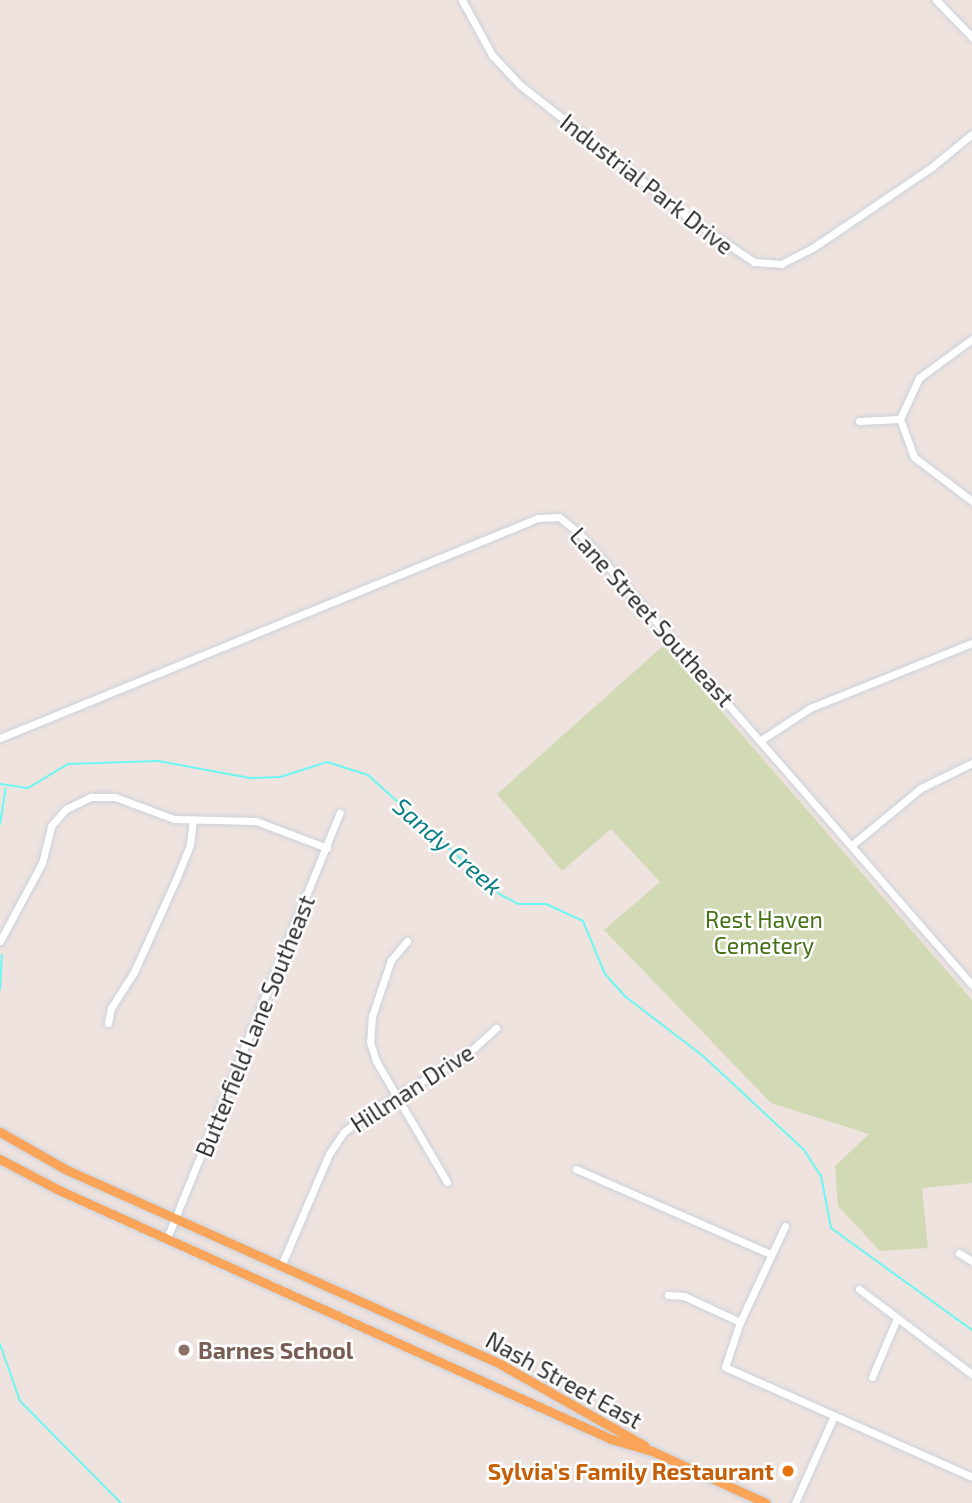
<!DOCTYPE html>
<html>
<head>
<meta charset="utf-8">
<style>
  body { margin:0 }
  #map { position:relative; width:972px; height:1503px; overflow:hidden; background:#efe3df; font-family:"Exo 2",sans-serif }
  div>[style] { position:absolute }
  .cemetery>* { inset:0; background:#d2dab5 }
  .stream>* { height:2px; margin:-1px; padding:0 1px; transform-origin:1px; border-radius:1px; background:#6cf7f2 }
  .roads { filter:drop-shadow(0 0 2px #cad2db) drop-shadow(0 0 2px #cad2db) }
  .minor>* { height:7px; margin:-3.5px; padding:0 3.5px; transform-origin:3.5px; border-radius:3.5px; background:#fff }
  .major>* { height:9px; margin:-4.5px; padding:0 4.5px; transform-origin:4.5px; border-radius:4.5px; background:#faa459 }
  .dots>* { width:19px; height:19px; translate:-50% -50%; box-sizing:border-box; border:4px solid #fff; border-radius:50% }
  span { translate:-50% -50%; white-space:nowrap; text-align:center; line-height:1.15; -webkit-text-stroke:5px #fff; paint-order:stroke }
  .street-label { font-size:23px; color:#2d2d2d }
  .park-label { font-size:23px; color:#447116 }
  .education-label { font-size:23px; color:#785e54; font-weight:700 }
  .left { translate:0 -50%; text-align:left }
  .food-label { font-size:23px; color:#c56008; font-weight:700 }
  .right { translate:-100% -50%; text-align:right }
  .water-label { font-size:24px; color:#077e83; font-style:italic }
</style>
</head>
<body>
<div id="map">
  <div class="cemetery">
    <div style="clip-path:polygon(664px 645px,972px 1000px,972px 1183px,922px 1188px,928px 1248px,880px 1251px,838px 1206px,835px 1166px,869px 1134px,771px 1103px,604px 930px,660px 882px,611px 829px,562px 871px,497px 794px)"></div>
  </div>
  <div class="stream">
    <div style="left:0;top:784px;width:28px;rotate:8deg"></div>
    <div style="left:28px;top:788px;width:47px;rotate:-31deg"></div>
    <div style="left:68px;top:764px;width:90px;rotate:-1.9deg"></div>
    <div style="left:158px;top:761px;width:95px;rotate:10.4deg"></div>
    <div style="left:251px;top:778px;width:29px;rotate:-2deg"></div>
    <div style="left:280px;top:777px;width:49px;rotate:-17.7deg"></div>
    <div style="left:327px;top:762px;width:43px;rotate:17.6deg"></div>
    <div style="left:368px;top:775px;width:179px;rotate:42.1deg"></div>
    <div style="left:501px;top:895px;width:20px;rotate:27deg"></div>
    <div style="left:519px;top:904px;width:27px"></div>
    <div style="left:546px;top:904px;width:41px;rotate:24.7deg"></div>
    <div style="left:583px;top:921px;width:57px;rotate:67.5deg"></div>
    <div style="left:605px;top:974px;width:31px;rotate:48deg"></div>
    <div style="left:626px;top:997px;width:97px;rotate:37.5deg"></div>
    <div style="left:703px;top:1056px;width:138px;rotate:42.9deg"></div>
    <div style="left:804px;top:1150px;width:31px;rotate:57deg"></div>
    <div style="left:821px;top:1176px;width:53px;rotate:79.1deg"></div>
    <div style="left:831px;top:1228px;width:174px;rotate:35.9deg"></div>
    <div style="left:0;top:824px;width:36px;rotate:-81deg"></div>
    <div style="left:0;top:990px;width:35px;rotate:-87deg"></div>
    <div style="left:0;top:1344px;width:60px;rotate:70.7deg"></div>
    <div style="left:20px;top:1401px;width:144px;rotate:45.3deg"></div>
  </div>
  <div class="roads">
    <div class="minor">
      <div style="left:462px;top:0;width:63px;rotate:61.4deg"></div>
      <div style="left:492px;top:55px;width:41px;rotate:47deg"></div>
      <div style="left:520px;top:85px;width:222px;rotate:38.1deg"></div>
      <div style="left:695px;top:222px;width:71px;rotate:34.1deg"></div>
      <div style="left:754px;top:262px;width:27px;rotate:4deg"></div>
      <div style="left:781px;top:264px;width:37px;rotate:-27deg"></div>
      <div style="left:814px;top:247px;width:144px;rotate:-34.2deg"></div>
      <div style="left:933px;top:166px;width:50px;rotate:-39.4deg"></div>
      <div style="left:936px;top:0;width:52px;rotate:45.8deg"></div>
      <div style="left:972px;top:339px;width:66px;rotate:143.7deg"></div>
      <div style="left:919px;top:378px;width:45px;rotate:114.9deg"></div>
      <div style="left:900px;top:419px;width:40px;rotate:69.8deg"></div>
      <div style="left:914px;top:457px;width:73px;rotate:37.2deg"></div>
      <div style="left:859px;top:421px;width:41px;rotate:-2.8deg"></div>
      <div style="left:0;top:738px;width:581px;rotate:-22.24deg"></div>
      <div style="left:538px;top:518px;width:21px;rotate:-3deg"></div>
      <div style="left:559px;top:517px;width:26px;rotate:39deg"></div>
      <div style="left:579px;top:533px;width:599px;rotate:48.99deg"></div>
      <div style="left:761px;top:740px;width:59px;rotate:-33.1deg"></div>
      <div style="left:810px;top:708px;width:175px;rotate:-21.9deg"></div>
      <div style="left:852px;top:845px;width:89px;rotate:-39.6deg"></div>
      <div style="left:921px;top:788px;width:57px;rotate:-26.1deg"></div>
      <div style="left:0;top:941px;width:89px;rotate:-61.7deg"></div>
      <div style="left:42px;top:863px;width:38px;rotate:-76deg"></div>
      <div style="left:51px;top:826px;width:23px;rotate:-49deg"></div>
      <div style="left:66px;top:809px;width:28px;rotate:-26deg"></div>
      <div style="left:91px;top:797px;width:24px"></div>
      <div style="left:115px;top:797px;width:63px;rotate:20.4deg"></div>
      <div style="left:174px;top:819px;width:82px;rotate:1.4deg"></div>
      <div style="left:256px;top:821px;width:76px;rotate:20.8deg"></div>
      <div style="left:407px;top:941px;width:25px;rotate:130deg"></div>
      <div style="left:391px;top:960px;width:59px;rotate:108.7deg"></div>
      <div style="left:372px;top:1016px;width:26px;rotate:94deg"></div>
      <div style="left:370px;top:1042px;width:20px;rotate:72deg"></div>
      <div style="left:376px;top:1061px;width:140px;rotate:59.6deg"></div>
      <div style="left:108px;top:1023px;width:15px;rotate:-79deg"></div>
      <div style="left:111px;top:1008px;width:43px;rotate:-57.4deg"></div>
      <div style="left:134px;top:972px;width:104px;rotate:-65.6deg"></div>
      <div style="left:177px;top:877px;width:35px;rotate:-68deg"></div>
      <div style="left:190px;top:844px;width:24px;rotate:-83deg"></div>
      <div style="left:576px;top:1169px;width:213px;rotate:23.6deg"></div>
      <div style="left:785px;top:1226px;width:106px;rotate:115.1deg"></div>
      <div style="left:740px;top:1322px;width:47px;rotate:108.4deg"></div>
      <div style="left:725px;top:1367px;width:270px;rotate:24deg"></div>
      <div style="left:167px;top:1238px;width:459px;rotate:-67.9deg"></div>
      <div style="left:959px;top:1253px;width:15px;rotate:32deg"></div>
      <div style="left:281px;top:1266px;width:122px;rotate:-66.8deg"></div>
      <div style="left:329px;top:1154px;width:27px;rotate:-56deg"></div>
      <div style="left:344px;top:1132px;width:27px;rotate:-39deg"></div>
      <div style="left:365px;top:1115px;width:116px;rotate:-30.5deg"></div>
      <div style="left:465px;top:1056px;width:42px;rotate:-42.1deg"></div>
      <div style="left:859px;top:1289px;width:141px;rotate:37deg"></div>
      <div style="left:668px;top:1295px;width:16px;rotate:4deg"></div>
      <div style="left:684px;top:1296px;width:62px;rotate:24.9deg"></div>
      <div style="left:872px;top:1377px;width:64px;rotate:-67deg"></div>
      <div style="left:795px;top:1503px;width:95px;rotate:-65.9deg"></div>
    </div>
    <div class="major">
      <div style="left:0;top:1132px;width:77px;rotate:29.6deg"></div>
      <div style="left:67px;top:1170px;width:477px;rotate:24.1deg"></div>
      <div style="left:502px;top:1365px;width:164px;rotate:29.5deg"></div>
      <div style="left:0;top:1159px;width:69px;rotate:27.7deg"></div>
      <div style="left:61px;top:1191px;width:603px;rotate:24.27deg"></div>
      <div style="left:611px;top:1439px;width:43px;rotate:16.3deg"></div>
      <div style="left:652px;top:1451px;width:125px;rotate:24.5deg"></div>
    </div>
  </div>
  <div class="dots">
    <div style="left:184px;top:1350px;background:#8d6e63"></div>
    <div style="left:788px;top:1471px;background:#e8710a"></div>
  </div>
  <div class="street-label">
    <span style="left:647px;top:184px;rotate:38deg">Industrial Park Drive</span>
    <span style="left:652px;top:617px;rotate:48deg">Lane Street Southeast</span>
    <span style="left:255px;top:1026px;rotate:-68deg">Butterfield Lane Southeast</span>
    <span style="left:412px;top:1088px;rotate:-33deg">Hillman Drive</span>
    <span style="left:564px;top:1380px;rotate:29deg">Nash Street East</span>
  </div>
  <div class="park-label">
    <span style="left:764px;top:932px">Rest Haven<br>Cemetery</span>
  </div>
  <div class="education-label">
    <span class="left" style="left:198px;top:1350px">Barnes School</span>
  </div>
  <div class="food-label">
    <span class="right" style="left:774px;top:1471px">Sylvia's Family Restaurant</span>
  </div>
  <div class="water-label">
    <span style="left:448px;top:846px;rotate:41deg">Sandy Creek</span>
  </div>
</div>
</body>
</html>
